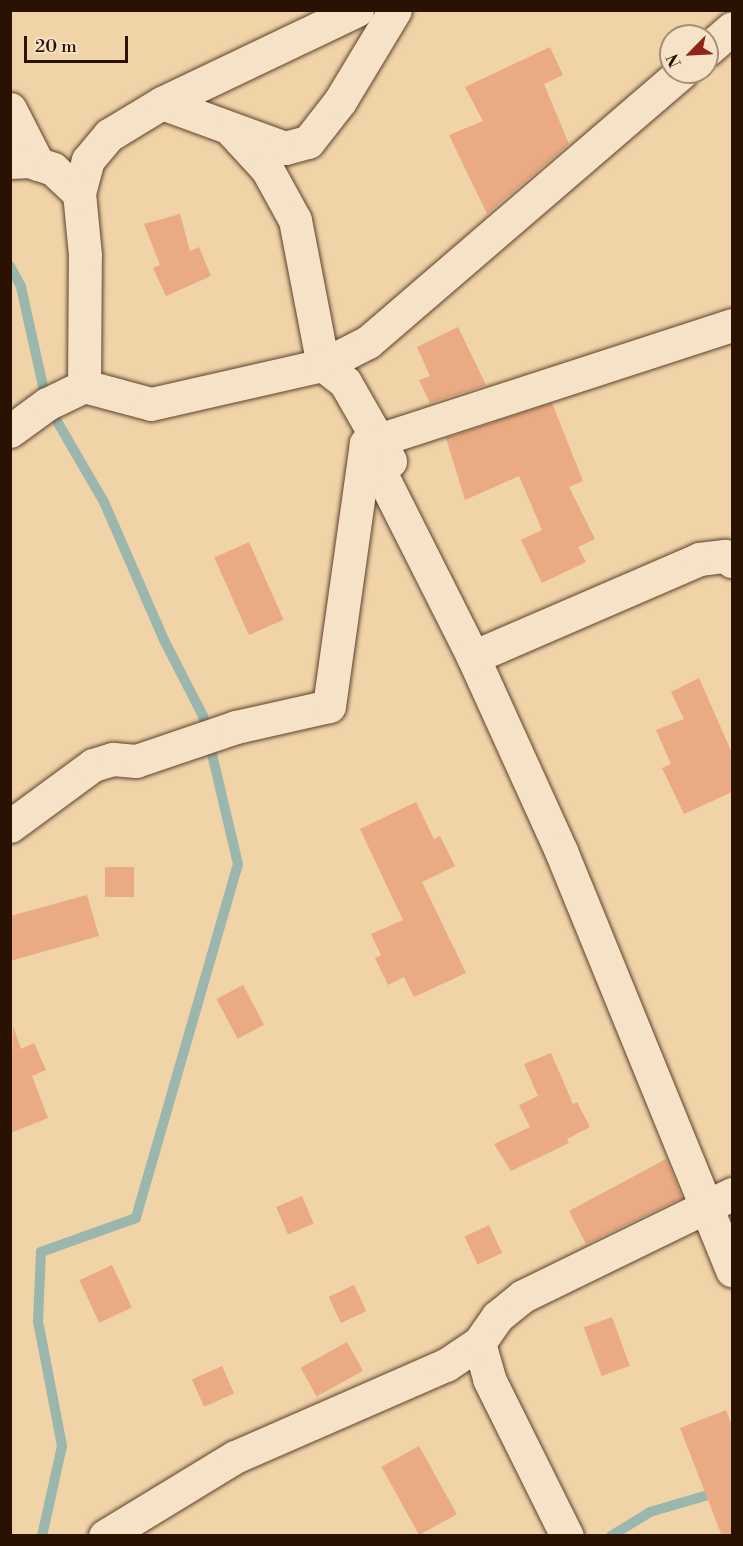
<!DOCTYPE html>
<html>
<head>
<meta charset="utf-8">
<style>
  body { margin:0 }
  #map { position:relative; width:743px; height:1546px; overflow:hidden; background:#f1d3a8; font-family:"Libre Bodoni",serif }
  div>[style] { position:absolute }
  .stream>* { height:10px; margin:-5px; padding:0 5px; transform-origin:5px; border-radius:5px; background:#9bb7ad }
  .building>* { inset:0; background:#e9aa84; transform-origin:0 0 }
  .roads { filter:drop-shadow(0 0 2px #5c422c) drop-shadow(0 0 2px #5c422c) }
  .minor>* { height:33px; margin:-16.5px; padding:0 16.5px; transform-origin:16.5px; border-radius:16.5px; background:#f6e2c6 }
  span { translate:-50% -50%; white-space:nowrap; text-align:center; line-height:1.15; -webkit-text-stroke:4.5px #f6e2c6; paint-order:stroke }
  .frame { position:absolute; inset:0; border:12px solid #2a1203; pointer-events:none }
  .north { position:absolute; left:659px; top:24px; width:60px; height:60px; box-sizing:border-box; background:#f6e2c6; border:2px solid #a48f78; border-radius:50%; rotate:246deg; font-size:16px; font-weight:700; line-height:24px; text-align:center; color:#2a1203 }
  .north::after { content:''; display:block; margin:auto; width:21px; height:27px; background:#8f2418; clip-path:polygon(50% 0,100% 100%,50% 72%,0 100%) }
  .scale { position:absolute; left:24px; top:36px; width:104px; height:27px; box-sizing:border-box; border:3px solid #2a1203; border-top:0; padding-left:8px; font-size:18px; line-height:21px; white-space:nowrap; color:#2a1203; -webkit-text-stroke:4px #f6e2c6; paint-order:stroke }
</style>
</head>
<body>
<div id="map">
  <div class="stream">
    <div style="left:10px;top:266px;width:24px;rotate:62deg"></div>
    <div style="left:21px;top:287px;width:120px;rotate:77.5deg"></div>
    <div style="left:47px;top:404px;width:113px;rotate:59.8deg"></div>
    <div style="left:104px;top:502px;width:150px;rotate:66.5deg"></div>
    <div style="left:164px;top:640px;width:85px;rotate:62.8deg"></div>
    <div style="left:203px;top:716px;width:152px;rotate:76.7deg"></div>
    <div style="left:238px;top:864px;width:368px;rotate:106.1deg"></div>
    <div style="left:136px;top:1218px;width:101px;rotate:160.3deg"></div>
    <div style="left:41px;top:1252px;width:69px;rotate:92.5deg"></div>
    <div style="left:38px;top:1321px;width:127px;rotate:79.1deg"></div>
    <div style="left:62px;top:1446px;width:92px;rotate:102.5deg"></div>
    <div style="left:611px;top:1536px;width:46px;rotate:-31.6deg"></div>
    <div style="left:650px;top:1512px;width:85px;rotate:-16.3deg"></div>
  </div>
  <div class="building">
    <div style="clip-path:polygon(550px 47px,563px 75px,544px 84px,569px 144px,487px 214px,449px 135px,483px 121px,465px 87px)"></div>
    <div style="clip-path:polygon(180px 214px,190px 251px,199px 247px,211px 276px,166px 296px,153px 268px,160px 265px,144px 224px)"></div>
    <div style="clip-path:polygon(458px 327px,486px 385px,430px 403px,419px 380px,430px 376px,417px 347px)"></div>
    <div style="clip-path:polygon(552px 403px,583px 481px,569px 487px,595px 539px,578px 547px,586px 562px,542px 583px,521px 540px,542px 530px,519px 476px,465px 500px,446px 438px)"></div>
    <div style="left:249px;top:542px;width:85px;height:38px;rotate:66deg"></div>
    <div style="clip-path:polygon(699px 678px,732px 753px,732px 792px,684px 814px,662px 768px,671px 764px,656px 730px,684px 719px,671px 692px)"></div>
    <div style="clip-path:polygon(416px 802px,434px 839px,440px 836px,455px 866px,422px 882px,466px 973px,414px 997px,404px 977px,388px 985px,375px 958px,381px 955px,371px 934px,403px 920px,360px 829px)"></div>
    <div style="left:105px;top:867px;width:29px;height:30px"></div>
    <div style="clip-path:polygon(87px 895px,99px 936px,10px 961px,10px 916px)"></div>
    <div style="left:243px;top:985px;width:45px;height:30px;rotate:62deg"></div>
    <div style="clip-path:polygon(13px 1026px,21px 1049px,34px 1043px,46px 1070px,32px 1076px,48px 1118px,10px 1133px)"></div>
    <div style="clip-path:polygon(551px 1053px,573px 1104px,577px 1102px,590px 1127px,567px 1139px,569px 1143px,511px 1171px,494px 1144px,530px 1127px,519px 1105px,538px 1096px,524px 1064px)"></div>
    <div style="clip-path:polygon(666px 1159px,682px 1198px,586px 1244px,569px 1211px)"></div>
    <div style="left:302px;top:1196px;width:30px;height:28px;rotate:67deg"></div>
    <div style="left:489px;top:1225px;width:31px;height:27px;rotate:65deg"></div>
    <div style="left:112px;top:1265px;width:47px;height:36px;rotate:65deg"></div>
    <div style="left:354px;top:1285px;width:29px;height:28px;rotate:65deg"></div>
    <div style="left:612px;top:1317px;width:52px;height:30px;rotate:70deg"></div>
    <div style="left:347px;top:1342px;width:33px;height:53px;rotate:61deg"></div>
    <div style="left:222px;top:1366px;width:30px;height:33px;rotate:66deg"></div>
    <div style="clip-path:polygon(726px 1410px,732px 1426px,732px 1536px,722px 1536px,680px 1428px)"></div>
    <div style="left:419px;top:1446px;width:78px;height:43px;rotate:61deg"></div>
  </div>
  <div class="roads">
    <div class="minor">
      <div style="left:707px;top:50px;width:33px;rotate:-41deg"></div>
      <div style="left:162px;top:103px;width:131px;rotate:20.1deg"></div>
      <div style="left:285px;top:148px;width:24px;rotate:-15deg"></div>
      <div style="left:308px;top:142px;width:52px;rotate:-52deg"></div>
      <div style="left:340px;top:101px;width:106px;rotate:-58.9deg"></div>
      <div style="left:10px;top:109px;width:62px;rotate:63deg"></div>
      <div style="left:232px;top:131px;width:52px;rotate:47.4deg"></div>
      <div style="left:267px;top:169px;width:58px;rotate:61.2deg"></div>
      <div style="left:295px;top:220px;width:148px;rotate:79.1deg"></div>
      <div style="left:323px;top:365px;width:51px;rotate:-27.1deg"></div>
      <div style="left:368px;top:342px;width:414px;rotate:-40.7deg"></div>
      <div style="left:10px;top:162px;width:19px;rotate:-3deg"></div>
      <div style="left:29px;top:161px;width:25px;rotate:18deg"></div>
      <div style="left:53px;top:169px;width:35px;rotate:43deg"></div>
      <div style="left:84px;top:386px;width:131px;rotate:-89.6deg"></div>
      <div style="left:85px;top:255px;width:62px;rotate:-95.5deg"></div>
      <div style="left:79px;top:193px;width:34px;rotate:-75deg"></div>
      <div style="left:88px;top:160px;width:33px;rotate:-50deg"></div>
      <div style="left:109px;top:135px;width:62px;rotate:-31.1deg"></div>
      <div style="left:162px;top:103px;width:216px;rotate:-25.5deg"></div>
      <div style="left:10px;top:431px;width:46px;rotate:-36.1deg"></div>
      <div style="left:47px;top:404px;width:41px;rotate:-25.9deg"></div>
      <div style="left:84px;top:386px;width:69px;rotate:15deg"></div>
      <div style="left:151px;top:404px;width:176px;rotate:-12.8deg"></div>
      <div style="left:323px;top:365px;width:28px;rotate:38deg"></div>
      <div style="left:345px;top:382px;width:91px;rotate:60.3deg"></div>
      <div style="left:366px;top:444px;width:238px;rotate:63.3deg"></div>
      <div style="left:473px;top:657px;width:213px;rotate:65.6deg"></div>
      <div style="left:561px;top:851px;width:453px;rotate:67.8deg"></div>
      <div style="left:366px;top:444px;width:385px;rotate:-18deg"></div>
      <div style="left:473px;top:657px;width:246px;rotate:-23.4deg"></div>
      <div style="left:699px;top:559px;width:26px;rotate:-7deg"></div>
      <div style="left:725px;top:556px;width:9px;rotate:36deg"></div>
      <div style="left:10px;top:826px;width:103px;rotate:-36.3deg"></div>
      <div style="left:93px;top:765px;width:21px;rotate:-17deg"></div>
      <div style="left:113px;top:759px;width:23px;rotate:5deg"></div>
      <div style="left:136px;top:761px;width:106px;rotate:-18.8deg"></div>
      <div style="left:236px;top:727px;width:95px;rotate:-12.7deg"></div>
      <div style="left:329px;top:706px;width:265px;rotate:-82deg"></div>
      <div style="left:479px;top:1343px;width:37px;rotate:74deg"></div>
      <div style="left:489px;top:1379px;width:175px;rotate:63.6deg"></div>
      <div style="left:105px;top:1536px;width:152px;rotate:-31.3deg"></div>
      <div style="left:235px;top:1457px;width:230px;rotate:-23.6deg"></div>
      <div style="left:446px;top:1365px;width:40px;rotate:-34deg"></div>
      <div style="left:479px;top:1343px;width:32px;rotate:-55deg"></div>
      <div style="left:497px;top:1317px;width:33px;rotate:-39deg"></div>
      <div style="left:523px;top:1296px;width:233px;rotate:-26deg"></div>
    </div>
  </div>
  <div class="frame"></div>
  <div class="north">N</div>
  <div class="scale">20 m</div>
</div>
</body>
</html>
